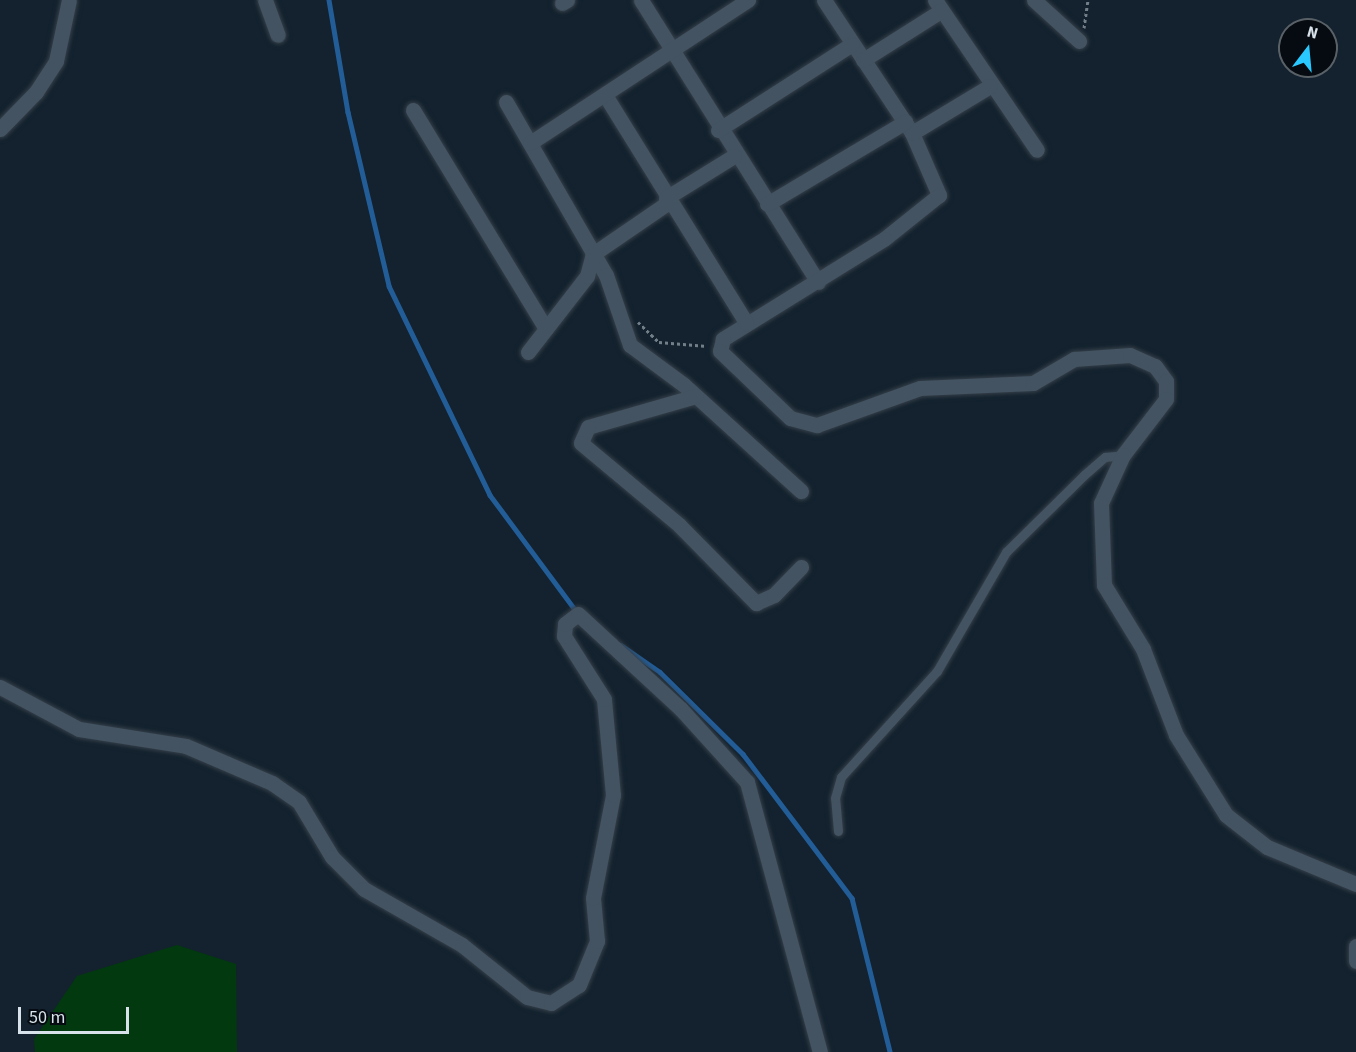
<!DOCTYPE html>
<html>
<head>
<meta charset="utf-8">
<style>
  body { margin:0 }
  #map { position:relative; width:1356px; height:1052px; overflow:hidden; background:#13222e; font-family:"Source Sans 3",sans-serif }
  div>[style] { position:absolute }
  .green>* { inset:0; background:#02390f }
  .stream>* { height:4.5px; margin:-2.25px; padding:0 2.25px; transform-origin:2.25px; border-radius:2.25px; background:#235d98 }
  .path>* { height:3px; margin-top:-1.5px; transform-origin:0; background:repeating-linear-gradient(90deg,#727f89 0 3px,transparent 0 6px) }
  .roads { filter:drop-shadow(0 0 2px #353f49) drop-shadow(0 0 2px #353f49) }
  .service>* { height:9px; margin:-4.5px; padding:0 4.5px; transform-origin:4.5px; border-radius:4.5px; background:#435361 }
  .minor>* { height:15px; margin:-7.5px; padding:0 7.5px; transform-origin:7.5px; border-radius:7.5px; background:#435361 }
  span { translate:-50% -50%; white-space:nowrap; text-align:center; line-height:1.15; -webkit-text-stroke:6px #050b10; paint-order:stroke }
  .north { position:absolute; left:1278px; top:18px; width:60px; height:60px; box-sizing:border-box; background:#050b10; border:2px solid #596167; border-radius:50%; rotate:16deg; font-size:16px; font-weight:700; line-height:24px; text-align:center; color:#d8e2ea }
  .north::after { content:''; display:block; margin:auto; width:21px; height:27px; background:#29c8ff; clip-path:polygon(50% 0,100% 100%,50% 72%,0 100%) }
  .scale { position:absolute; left:18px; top:1007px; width:111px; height:27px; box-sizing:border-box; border:3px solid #d8e2ea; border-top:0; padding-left:8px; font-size:18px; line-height:21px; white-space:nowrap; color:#d8e2ea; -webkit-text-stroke:4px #050b10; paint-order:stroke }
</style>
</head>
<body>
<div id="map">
  <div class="green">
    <div style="clip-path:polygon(177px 945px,236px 964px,237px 1052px,35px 1052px,34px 1039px,77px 976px)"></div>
  </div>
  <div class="stream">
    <div style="left:329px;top:0;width:114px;rotate:80.4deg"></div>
    <div style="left:348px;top:112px;width:179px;rotate:76.7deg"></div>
    <div style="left:389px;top:286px;width:232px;rotate:64.2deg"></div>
    <div style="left:490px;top:495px;width:144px;rotate:53.4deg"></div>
    <div style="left:621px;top:645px;width:47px;rotate:34.7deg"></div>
    <div style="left:660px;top:672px;width:117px;rotate:44.7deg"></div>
    <div style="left:743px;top:754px;width:181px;rotate:52.9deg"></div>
    <div style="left:852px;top:898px;width:159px;rotate:76.1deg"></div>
  </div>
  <div class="path">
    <div style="left:1084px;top:28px;width:28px;rotate:-82deg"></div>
    <div style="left:638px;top:322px;width:29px;rotate:44deg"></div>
    <div style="left:659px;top:342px;width:48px;rotate:4.8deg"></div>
  </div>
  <div class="roads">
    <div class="service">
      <div style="left:838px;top:831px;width:33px;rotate:-95deg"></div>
      <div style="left:835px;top:798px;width:22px;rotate:-74deg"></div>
      <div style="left:841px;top:777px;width:143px;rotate:-47.8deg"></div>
      <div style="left:937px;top:671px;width:138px;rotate:-59.9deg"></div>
      <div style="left:1006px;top:552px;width:110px;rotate:-44.6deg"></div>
      <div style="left:1084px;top:475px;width:28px;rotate:-41deg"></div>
      <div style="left:1105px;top:457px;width:18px;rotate:-6deg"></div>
    </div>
    <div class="minor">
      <div style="left:265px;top:0;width:37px;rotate:70deg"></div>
      <div style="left:641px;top:0;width:333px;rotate:57.9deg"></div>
      <div style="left:824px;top:0;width:159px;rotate:56.5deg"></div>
      <div style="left:912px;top:133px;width:68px;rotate:66.5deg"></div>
      <div style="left:939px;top:195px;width:70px;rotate:141.3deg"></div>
      <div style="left:884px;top:239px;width:190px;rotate:148.2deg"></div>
      <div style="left:723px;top:339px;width:12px;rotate:104deg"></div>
      <div style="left:720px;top:351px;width:97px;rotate:43.7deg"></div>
      <div style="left:790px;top:418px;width:28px;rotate:15deg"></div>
      <div style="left:817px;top:425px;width:109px;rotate:-19.8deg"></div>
      <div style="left:920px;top:388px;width:113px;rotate:-2.5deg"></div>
      <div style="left:1033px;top:383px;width:48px;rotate:-30.3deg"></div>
      <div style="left:1074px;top:359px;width:56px;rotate:-4.1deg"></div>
      <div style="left:1130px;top:355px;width:27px;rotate:24deg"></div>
      <div style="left:1155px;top:366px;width:19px;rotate:54deg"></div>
      <div style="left:1166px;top:381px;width:18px;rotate:90deg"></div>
      <div style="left:1166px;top:399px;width:71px;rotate:127.5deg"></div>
      <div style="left:1123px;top:455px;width:53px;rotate:114.6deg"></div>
      <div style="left:1101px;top:503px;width:82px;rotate:87.9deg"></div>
      <div style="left:1104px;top:585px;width:75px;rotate:58.6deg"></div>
      <div style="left:1143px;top:649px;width:92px;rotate:69deg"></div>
      <div style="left:1176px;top:735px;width:94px;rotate:58deg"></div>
      <div style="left:1226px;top:815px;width:52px;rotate:38deg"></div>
      <div style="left:1267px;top:847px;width:96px;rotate:22.6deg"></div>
      <div style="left:935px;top:0;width:181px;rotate:55.8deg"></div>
      <div style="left:1034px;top:0;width:61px;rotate:42.3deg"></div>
      <div style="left:562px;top:3px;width:6px;rotate:-31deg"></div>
      <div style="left:863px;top:60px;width:93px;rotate:-32.3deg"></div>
      <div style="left:605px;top:95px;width:269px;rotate:58.2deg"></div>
      <div style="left:506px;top:102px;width:200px;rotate:60deg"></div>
      <div style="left:606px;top:275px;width:74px;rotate:71.1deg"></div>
      <div style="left:630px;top:345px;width:67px;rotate:36.5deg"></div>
      <div style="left:684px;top:385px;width:158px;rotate:42.2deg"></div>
      <div style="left:413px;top:110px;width:254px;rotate:58.7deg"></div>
      <div style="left:0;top:129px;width:52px;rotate:-45.8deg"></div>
      <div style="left:36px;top:92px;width:37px;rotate:-57deg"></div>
      <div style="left:56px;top:61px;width:62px;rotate:-78deg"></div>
      <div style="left:718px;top:130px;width:159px;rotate:-32.7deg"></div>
      <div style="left:912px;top:133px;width:91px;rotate:-31.1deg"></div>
      <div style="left:530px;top:143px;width:261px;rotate:-33.3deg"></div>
      <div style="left:666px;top:198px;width:80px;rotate:-31.7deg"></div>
      <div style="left:767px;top:204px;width:161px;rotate:-30.7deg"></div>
      <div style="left:528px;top:352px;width:96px;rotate:-52.2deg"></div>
      <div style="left:587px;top:276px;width:23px;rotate:-75deg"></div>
      <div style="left:593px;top:254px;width:92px;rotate:-34.4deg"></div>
      <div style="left:696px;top:396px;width:112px;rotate:164deg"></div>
      <div style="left:588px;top:427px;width:17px;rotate:114deg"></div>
      <div style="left:581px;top:443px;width:128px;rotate:39.9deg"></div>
      <div style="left:679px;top:525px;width:110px;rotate:45.4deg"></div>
      <div style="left:756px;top:603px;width:20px;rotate:-24deg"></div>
      <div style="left:774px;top:595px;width:39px;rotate:-46deg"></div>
      <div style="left:0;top:687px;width:89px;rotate:28deg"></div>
      <div style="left:79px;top:729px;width:108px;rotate:9deg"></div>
      <div style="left:186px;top:746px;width:94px;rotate:23.3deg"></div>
      <div style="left:272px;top:783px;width:33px;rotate:35deg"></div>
      <div style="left:299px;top:802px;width:64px;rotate:59deg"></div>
      <div style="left:332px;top:857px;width:45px;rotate:45deg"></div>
      <div style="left:364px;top:889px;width:113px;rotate:29.7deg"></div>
      <div style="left:462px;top:945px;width:83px;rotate:38.7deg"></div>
      <div style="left:527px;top:997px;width:25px;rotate:14deg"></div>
      <div style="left:551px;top:1003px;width:33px;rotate:-33deg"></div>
      <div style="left:579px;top:985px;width:48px;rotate:-67.8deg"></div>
      <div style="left:597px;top:941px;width:43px;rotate:-95.3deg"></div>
      <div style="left:593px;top:898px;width:105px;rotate:-79deg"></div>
      <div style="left:613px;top:795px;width:96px;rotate:-95.4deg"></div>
      <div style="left:604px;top:699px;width:75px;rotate:-122.4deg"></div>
      <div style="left:564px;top:636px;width:12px;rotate:-85deg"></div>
      <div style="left:565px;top:624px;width:16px;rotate:-38deg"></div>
      <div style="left:578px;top:614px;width:140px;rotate:42.7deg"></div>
      <div style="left:681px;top:709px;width:98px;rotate:47.9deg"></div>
      <div style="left:747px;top:782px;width:280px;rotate:74.9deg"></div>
      <div style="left:1356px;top:946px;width:15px;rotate:90deg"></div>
    </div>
  </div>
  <div class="north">N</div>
  <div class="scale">50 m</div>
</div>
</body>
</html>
